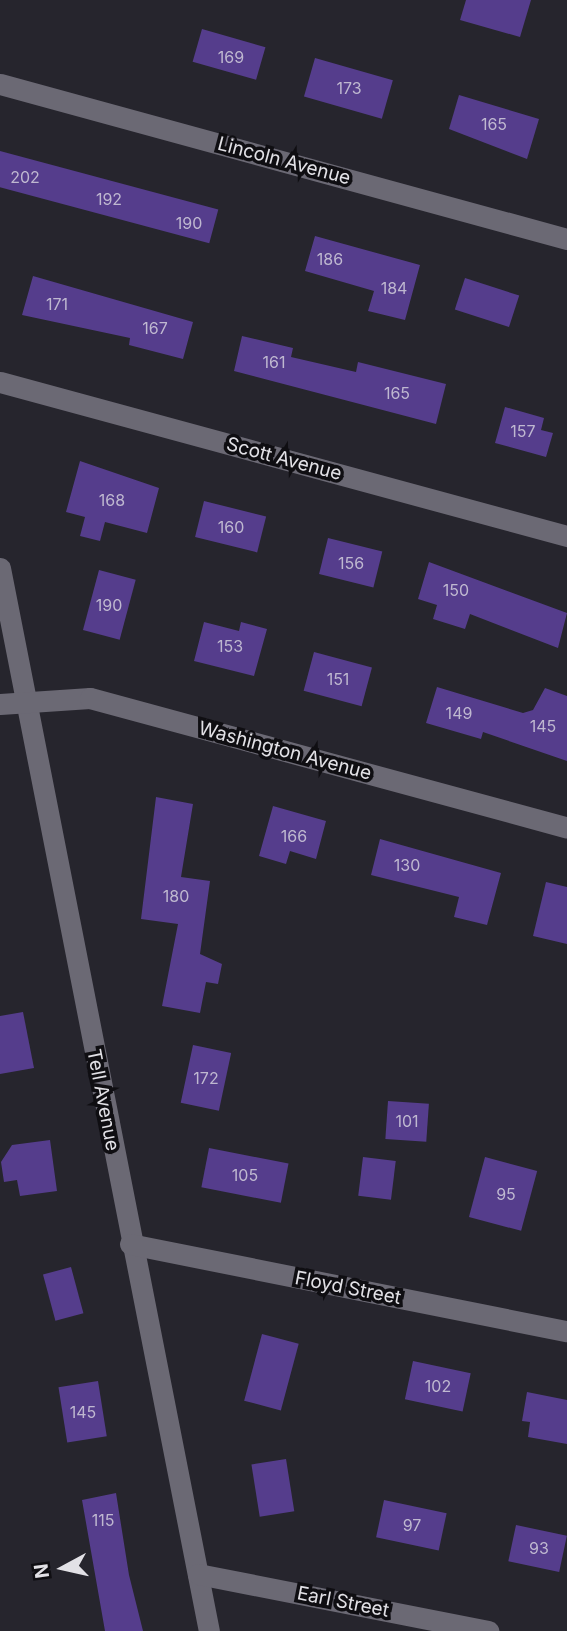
<!DOCTYPE html>
<html>
<head>
<meta charset="utf-8">
<style>
  body { margin:0 }
  #map { position:relative; width:567px; height:1631px; overflow:hidden; background:#26252d; font-family:Inter,sans-serif }
  div>[style] { position:absolute }
  .building>* { inset:0; background:#553d8c; transform-origin:0 0 }
  .street>* { height:21px; margin:-10.5px; padding:0 10.5px; transform-origin:10.5px; border-radius:10.5px; background:#6b6974 }
  span { translate:-50% -50%; white-space:nowrap; text-align:center; line-height:1.15; -webkit-text-stroke:7px #0f0e12; paint-order:stroke }
  .number-label { font-size:16px; color:#bfb8d0 }
  .number-label span { -webkit-text-stroke-width:0 }
  .street-label { font-size:19px; color:#e2e1e6 }
  .north { position:absolute; left:28px; top:1533px; width:70px; height:70px; -webkit-text-stroke:5px #0f0e12; paint-order:stroke; rotate:262deg; font-size:19px; font-weight:700; line-height:28px; text-align:center; color:#e2e1e6 }
  .north::after { content:''; display:block; margin:auto; width:24px; height:32px; background:#e2e1e6; clip-path:polygon(50% 0,100% 100%,50% 72%,0 100%) }
</style>
</head>
<body>
<div id="map">
  <div class="building">
    <div style="clip-path:polygon(466px 0,531px 0,520px 37px,460px 20px)"></div>
    <div style="left:202px;top:29px;width:66px;height:34px;rotate:16deg"></div>
    <div style="left:315px;top:58px;width:81px;height:40px;rotate:16deg"></div>
    <div style="clip-path:polygon(459px 95px,539px 119px,527px 159px,449px 129px)"></div>
    <div style="left:0;top:151px;width:226px;height:35px;rotate:15deg"></div>
    <div style="clip-path:polygon(315px 236px,420px 265px,405px 320px,368px 311px,374px 291px,305px 271px)"></div>
    <div style="clip-path:polygon(33px 276px,193px 322px,183px 359px,129px 345px,130px 338px,22px 315px)"></div>
    <div style="left:465px;top:278px;width:57px;height:33px;rotate:18deg"></div>
    <div style="clip-path:polygon(242px 336px,293px 348px,291px 357px,356px 372px,358px 362px,446px 384px,436px 424px,234px 371px)"></div>
    <div style="clip-path:polygon(505px 407px,544px 418px,541px 430px,553px 433px,546px 457px,495px 443px)"></div>
    <div style="clip-path:polygon(80px 461px,159px 488px,147px 533px,105px 522px,100px 541px,80px 536px,85px 517px,66px 512px)"></div>
    <div style="left:204px;top:501px;width:64px;height:37px;rotate:14deg"></div>
    <div style="left:328px;top:538px;width:56px;height:37px;rotate:14deg"></div>
    <div style="clip-path:polygon(429px 562px,567px 613px,558px 648px,470px 614px,465px 629px,433px 619px,437px 605px,418px 599px)"></div>
    <div style="left:99px;top:570px;width:38px;height:62px;rotate:15deg"></div>
    <div style="clip-path:polygon(204px 622px,239px 631px,241px 622px,267px 629px,254px 676px,194px 661px)"></div>
    <div style="left:314px;top:652px;width:60px;height:40px;rotate:15deg"></div>
    <div style="clip-path:polygon(437px 687px,523px 713px,533px 710px,545px 688px,567px 696px,567px 761px,483px 732px,481px 739px,426px 723px)"></div>
    <div style="clip-path:polygon(156px 797px,193px 804px,181px 877px,210px 881px,200px 954px,222px 964px,218px 984px,206px 982px,200px 1013px,162px 1006px,178px 924px,141px 919px)"></div>
    <div style="clip-path:polygon(273px 806px,326px 821px,316px 859px,290px 851px,286px 864px,259px 856px)"></div>
    <div style="clip-path:polygon(380px 839px,501px 873px,487px 925px,454px 917px,459px 897px,371px 875px)"></div>
    <div style="clip-path:polygon(546px 882px,567px 887px,567px 944px,533px 936px)"></div>
    <div style="clip-path:polygon(23px 1012px,34px 1068px,0 1074px,0 1016px)"></div>
    <div style="left:193px;top:1045px;width:39px;height:59px;rotate:12deg"></div>
    <div style="left:388px;top:1101px;width:41px;height:38px;rotate:4deg"></div>
    <div style="clip-path:polygon(50px 1140px,57px 1191px,20px 1196px,17px 1180px,4px 1182px,1px 1162px,12px 1145px)"></div>
    <div style="left:209px;top:1148px;width:81px;height:40px;rotate:11deg"></div>
    <div style="left:363px;top:1157px;width:33px;height:39px;rotate:7deg"></div>
    <div style="left:485px;top:1157px;width:54px;height:62px;rotate:15deg"></div>
    <div style="left:71px;top:1267px;width:48px;height:29px;rotate:75deg"></div>
    <div style="left:262px;top:1334px;width:38px;height:69px;rotate:15deg"></div>
    <div style="left:413px;top:1361px;width:59px;height:39px;rotate:12deg"></div>
    <div style="left:98px;top:1381px;width:56px;height:40px;rotate:81deg"></div>
    <div style="clip-path:polygon(527px 1392px,567px 1400px,567px 1444px,528px 1437px,530px 1422px,522px 1421px)"></div>
    <div style="left:286px;top:1459px;width:53px;height:35px;rotate:81deg"></div>
    <div style="clip-path:polygon(116px 1493px,129px 1575px,143px 1631px,105px 1631px,82px 1500px)"></div>
    <div style="left:384px;top:1500px;width:64px;height:38px;rotate:12deg"></div>
    <div style="left:516px;top:1525px;width:52px;height:37px;rotate:12deg"></div>
  </div>
  <div class="street">
    <div style="left:0;top:84px;width:588px;rotate:15.29deg"></div>
    <div style="left:0;top:382px;width:588px;rotate:15.2deg"></div>
    <div style="left:0;top:568px;width:1083px;rotate:78.88deg"></div>
    <div style="left:0;top:704px;width:90px;rotate:-3.8deg"></div>
    <div style="left:90px;top:698px;width:494px;rotate:15.2deg"></div>
    <div style="left:130px;top:1244px;width:446px;rotate:11.3deg"></div>
    <div style="left:198px;top:1574px;width:296px;rotate:11.1deg"></div>
  </div>
  <div class="number-label">
    <span style="left:231px;top:57px">169</span>
    <span style="left:349px;top:88px">173</span>
    <span style="left:494px;top:124px">165</span>
    <span style="left:25px;top:177px">202</span>
    <span style="left:109px;top:199px">192</span>
    <span style="left:189px;top:223px">190</span>
    <span style="left:330px;top:259px">186</span>
    <span style="left:394px;top:288px">184</span>
    <span style="left:57px;top:304px">171</span>
    <span style="left:155px;top:328px">167</span>
    <span style="left:274px;top:362px">161</span>
    <span style="left:397px;top:393px">165</span>
    <span style="left:523px;top:431px">157</span>
    <span style="left:112px;top:500px">168</span>
    <span style="left:231px;top:527px">160</span>
    <span style="left:351px;top:563px">156</span>
    <span style="left:456px;top:590px">150</span>
    <span style="left:109px;top:605px">190</span>
    <span style="left:230px;top:646px">153</span>
    <span style="left:338px;top:679px">151</span>
    <span style="left:459px;top:713px">149</span>
    <span style="left:543px;top:726px">145</span>
    <span style="left:294px;top:836px">166</span>
    <span style="left:407px;top:865px">130</span>
    <span style="left:176px;top:896px">180</span>
    <span style="left:206px;top:1078px">172</span>
    <span style="left:407px;top:1121px">101</span>
    <span style="left:245px;top:1175px">105</span>
    <span style="left:506px;top:1194px">95</span>
    <span style="left:438px;top:1386px">102</span>
    <span style="left:83px;top:1412px">145</span>
    <span style="left:103px;top:1520px">115</span>
    <span style="left:412px;top:1525px">97</span>
    <span style="left:539px;top:1548px">93</span>
  </div>
  <div class="street-label">
    <span style="left:284px;top:161px;rotate:15deg">Lincoln Avenue</span>
    <span style="left:284px;top:459px;rotate:15deg">Scott Avenue</span>
    <span style="left:285px;top:751px;rotate:15deg">Washington Avenue</span>
    <span style="left:103px;top:1100px;rotate:79deg">Tell Avenue</span>
    <span style="left:348px;top:1288px;rotate:11deg">Floyd Street</span>
    <span style="left:343px;top:1602px;rotate:11deg">Earl Street</span>
  </div>
  <div class="north">N</div>
</div>
</body>
</html>
